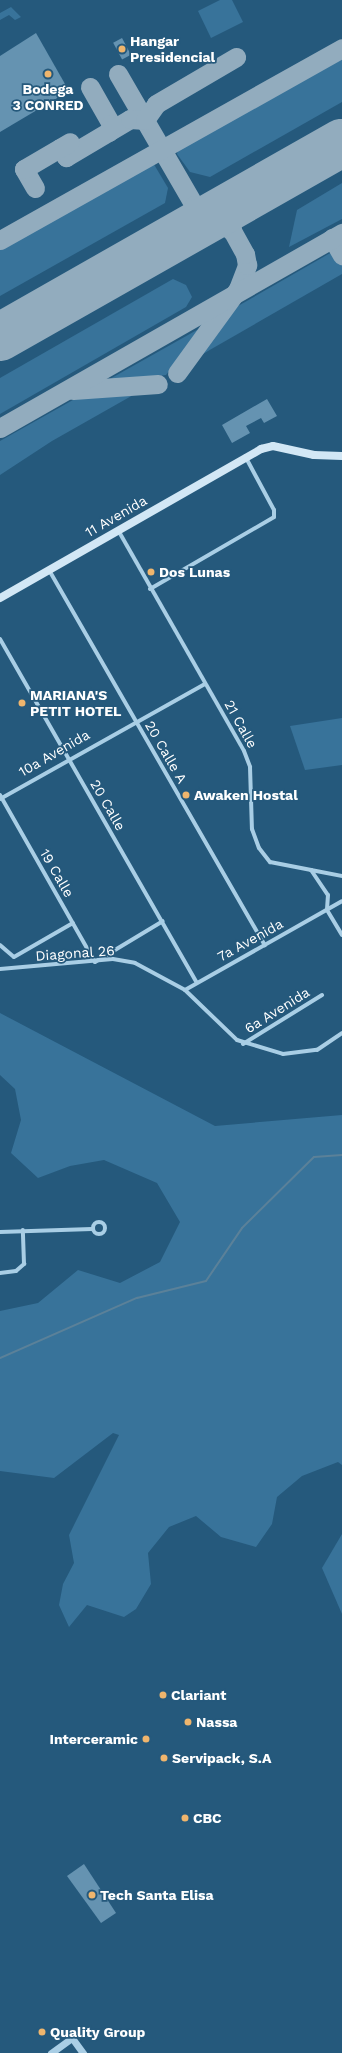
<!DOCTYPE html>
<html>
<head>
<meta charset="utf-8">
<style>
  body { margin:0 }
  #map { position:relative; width:342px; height:2053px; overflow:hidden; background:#25597c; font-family:"Work Sans",sans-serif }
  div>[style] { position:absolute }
  .green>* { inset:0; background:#38739a }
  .stream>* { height:2px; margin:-1px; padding:0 1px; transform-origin:1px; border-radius:1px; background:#5b8199 }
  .taxiway>* { height:19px; margin:-9.5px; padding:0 9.5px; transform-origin:9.5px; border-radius:9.5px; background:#92acbe }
  .runway>* { height:48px; margin:-24px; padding:0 24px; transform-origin:24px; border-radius:24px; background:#92acbe }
  .building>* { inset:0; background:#6593b1; transform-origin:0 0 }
  .minor>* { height:4px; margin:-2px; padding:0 2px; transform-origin:2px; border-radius:2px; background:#a9cee5 }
  .minor>.ring { margin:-2px; padding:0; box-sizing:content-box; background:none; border:4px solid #a9cee5; border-radius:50% }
  .tertiary>* { height:7px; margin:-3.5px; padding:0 3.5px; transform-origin:3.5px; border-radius:3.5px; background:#a9cee5 }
  .secondary>* { height:8px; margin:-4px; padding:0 4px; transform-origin:4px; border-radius:4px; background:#d2e7f5 }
  .dots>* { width:11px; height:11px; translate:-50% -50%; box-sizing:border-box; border:2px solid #25597c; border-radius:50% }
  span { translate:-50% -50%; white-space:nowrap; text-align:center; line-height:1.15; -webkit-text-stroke:3.5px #25597c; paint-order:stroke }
  .poi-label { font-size:14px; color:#fff; font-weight:700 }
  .left { translate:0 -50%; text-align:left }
  .right { translate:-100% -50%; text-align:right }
  .street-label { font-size:14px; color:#fff }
</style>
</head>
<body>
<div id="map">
  <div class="green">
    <div style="clip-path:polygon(220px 0,232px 0,243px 22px,211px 38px,198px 11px)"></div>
    <div style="clip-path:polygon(11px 7px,21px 17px,15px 20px,9px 15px,0 20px,0 13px)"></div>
    <div style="clip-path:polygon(342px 57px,342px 102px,210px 177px,190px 172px,177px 154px,178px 148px)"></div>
    <div style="clip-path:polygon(152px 161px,168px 188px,165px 203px,0 296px,0 249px)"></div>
    <div style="clip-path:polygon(342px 183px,342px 219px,289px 247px,297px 210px)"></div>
    <div style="clip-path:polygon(332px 252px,342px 265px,342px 274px,194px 359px,231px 310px)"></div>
    <div style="clip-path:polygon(173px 279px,186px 285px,192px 297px,186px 307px,0 414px,0 378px)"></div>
    <div style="clip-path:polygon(204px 326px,166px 375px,107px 383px,108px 380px)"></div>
    <div style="clip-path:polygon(142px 390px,52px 441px,0 475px,0 441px,80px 396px)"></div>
    <div style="clip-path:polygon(342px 718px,342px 765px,305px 770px,290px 726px)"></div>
    <div style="clip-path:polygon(0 1013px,215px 1126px,342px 1115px,342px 1465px,338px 1462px,302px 1476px,277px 1497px,272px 1524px,256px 1547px,221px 1537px,196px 1516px,169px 1527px,148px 1553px,151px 1584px,136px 1609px,124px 1617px,87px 1605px,69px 1627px,59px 1605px,63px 1584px,74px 1563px,69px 1535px,119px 1435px,113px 1433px,54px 1478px,0 1471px,0 1311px,38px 1303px,78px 1270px,120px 1283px,160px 1262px,180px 1222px,157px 1183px,104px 1160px,70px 1166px,38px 1178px,11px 1153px,21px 1120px,15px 1089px,0 1075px)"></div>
    <div style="clip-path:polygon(342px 1534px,342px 1614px,322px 1568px)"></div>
  </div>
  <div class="stream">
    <div style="left:0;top:1358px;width:150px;rotate:-23.7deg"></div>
    <div style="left:137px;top:1298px;width:71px;rotate:-13.8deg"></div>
    <div style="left:206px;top:1281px;width:64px;rotate:-55.8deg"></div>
    <div style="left:242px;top:1228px;width:101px;rotate:-44.6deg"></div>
    <div style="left:314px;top:1157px;width:28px;rotate:-4deg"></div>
  </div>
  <div class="taxiway">
    <div style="left:118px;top:74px;width:151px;rotate:59.9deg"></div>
    <div style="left:194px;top:205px;width:21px;rotate:87deg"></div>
    <div style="left:90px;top:87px;width:43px;rotate:60.4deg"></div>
    <div style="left:111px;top:124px;width:8px;rotate:104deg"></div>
    <div style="left:60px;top:148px;width:11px;rotate:56deg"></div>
    <div style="left:66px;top:157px;width:74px;rotate:-30.7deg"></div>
    <div style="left:130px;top:119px;width:15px;rotate:4deg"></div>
    <div style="left:145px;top:120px;width:19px;rotate:-55deg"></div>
    <div style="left:156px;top:104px;width:93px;rotate:-30.4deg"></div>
    <div style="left:35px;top:188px;width:22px;rotate:-120deg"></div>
    <div style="left:24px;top:169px;width:53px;rotate:-30.4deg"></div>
    <div style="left:231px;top:206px;width:25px;rotate:88deg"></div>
    <div style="left:332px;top:238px;width:20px;rotate:60deg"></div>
    <div style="left:0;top:240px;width:392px;rotate:-29.3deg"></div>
    <div style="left:177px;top:373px;width:104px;rotate:-54deg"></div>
    <div style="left:238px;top:289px;width:26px;rotate:-69deg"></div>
    <div style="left:247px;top:265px;width:11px;rotate:-100deg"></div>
    <div style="left:245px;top:254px;width:26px;rotate:-119deg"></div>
    <div style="left:232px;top:231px;width:46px;rotate:-145.6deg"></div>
    <div style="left:73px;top:390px;width:85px;rotate:-4deg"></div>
    <div style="left:0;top:428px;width:394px;rotate:-29.7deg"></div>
  </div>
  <div class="runway">
    <div style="left:0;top:337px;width:393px;rotate:-29.6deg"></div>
  </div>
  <div class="building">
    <div style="clip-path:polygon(36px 33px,69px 91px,0 132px,0 56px)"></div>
    <div style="left:122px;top:38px;width:19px;height:10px;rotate:62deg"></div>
    <div style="clip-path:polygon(267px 399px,277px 416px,264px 423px,261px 418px,246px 426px,250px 433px,232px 443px,222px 425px)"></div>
    <div style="clip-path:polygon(84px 1864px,116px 1913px,101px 1923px,67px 1876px)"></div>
  </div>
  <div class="minor">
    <div style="left:118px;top:530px;width:254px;rotate:60.3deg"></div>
    <div style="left:244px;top:751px;width:17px;rotate:69deg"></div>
    <div style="left:250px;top:767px;width:62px;rotate:88.2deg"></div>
    <div style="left:252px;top:829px;width:20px;rotate:70deg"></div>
    <div style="left:259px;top:848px;width:18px;rotate:52deg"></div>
    <div style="left:270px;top:862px;width:42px;rotate:11deg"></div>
    <div style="left:311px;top:870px;width:30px;rotate:56deg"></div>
    <div style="left:328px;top:895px;width:15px;rotate:94deg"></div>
    <div style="left:49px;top:570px;width:433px;rotate:60.1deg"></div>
    <div style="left:150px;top:589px;width:143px;rotate:-30.1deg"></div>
    <div style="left:274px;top:517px;width:7px;rotate:-90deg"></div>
    <div style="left:274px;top:510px;width:61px;rotate:-118.2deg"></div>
    <div style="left:0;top:639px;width:396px;rotate:60.2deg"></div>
    <div style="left:0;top:795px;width:192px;rotate:60.4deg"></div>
    <div style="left:95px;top:962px;width:79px;rotate:-31.1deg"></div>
    <div style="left:0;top:799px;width:235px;rotate:-29.3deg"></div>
    <div style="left:311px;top:870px;width:32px;rotate:11deg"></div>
    <div style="left:327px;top:910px;width:29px;rotate:59deg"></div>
    <div style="left:0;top:945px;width:18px;rotate:41deg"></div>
    <div style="left:14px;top:957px;width:68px;rotate:-30deg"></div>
    <div style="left:0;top:969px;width:113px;rotate:-5.1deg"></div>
    <div style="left:113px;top:959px;width:22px;rotate:10deg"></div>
    <div style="left:135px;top:963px;width:57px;rotate:28.4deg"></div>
    <div style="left:185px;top:990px;width:72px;rotate:43.9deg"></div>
    <div style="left:237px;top:1040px;width:48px;rotate:16.9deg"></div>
    <div style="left:283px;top:1054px;width:34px;rotate:-7deg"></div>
    <div style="left:317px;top:1050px;width:30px;rotate:-34deg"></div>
    <div style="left:185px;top:990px;width:180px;rotate:-29.5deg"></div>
    <div style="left:243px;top:1044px;width:93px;rotate:-31.8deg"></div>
    <div class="ring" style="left:93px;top:1222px;width:8px;height:8px"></div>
    <div style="left:0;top:1232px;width:92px;rotate:-1.9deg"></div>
    <div style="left:0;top:1273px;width:16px;rotate:-7deg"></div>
    <div style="left:16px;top:1271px;width:11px;rotate:-41deg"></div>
    <div style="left:24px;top:1264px;width:34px;rotate:-92deg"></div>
  </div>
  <div class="tertiary">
    <div style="left:51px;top:2053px;width:26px;rotate:-36deg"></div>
    <div style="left:72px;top:2038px;width:19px;rotate:54deg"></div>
  </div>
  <div class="secondary">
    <div style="left:0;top:598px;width:301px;rotate:-29.7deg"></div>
    <div style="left:261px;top:449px;width:12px;rotate:-14deg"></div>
    <div style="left:273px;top:446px;width:42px;rotate:12.4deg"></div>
    <div style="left:314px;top:455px;width:28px;rotate:2deg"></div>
  </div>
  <div class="dots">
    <div style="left:122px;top:49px;background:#efb56d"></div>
    <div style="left:48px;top:74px;background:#efb56d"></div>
    <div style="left:151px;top:572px;background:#efb56d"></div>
    <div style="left:22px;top:703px;background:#efb56d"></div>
    <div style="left:186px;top:795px;background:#efb56d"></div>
    <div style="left:163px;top:1695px;background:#efb56d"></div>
    <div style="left:188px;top:1722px;background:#efb56d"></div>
    <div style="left:146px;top:1739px;background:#efb56d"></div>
    <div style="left:164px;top:1758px;background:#efb56d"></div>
    <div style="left:185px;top:1818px;background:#efb56d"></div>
    <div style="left:92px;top:1895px;background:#efb56d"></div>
    <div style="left:42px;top:2032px;background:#efb56d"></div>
  </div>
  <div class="poi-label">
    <span class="left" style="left:130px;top:49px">Hangar<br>Presidencial</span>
    <span style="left:48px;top:97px">Bodega<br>3 CONRED</span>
    <span class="left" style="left:159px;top:572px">Dos Lunas</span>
    <span class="left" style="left:30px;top:703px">MARIANA'S<br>PETIT HOTEL</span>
    <span class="left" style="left:194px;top:795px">Awaken Hostal</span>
    <span class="left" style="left:171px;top:1695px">Clariant</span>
    <span class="left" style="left:196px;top:1722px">Nassa</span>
    <span class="right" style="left:138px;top:1739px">Interceramic</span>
    <span class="left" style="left:172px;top:1758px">Servipack, S.A</span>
    <span class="left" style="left:193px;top:1818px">CBC</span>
    <span class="left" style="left:100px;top:1895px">Tech Santa Elisa</span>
    <span class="left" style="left:50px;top:2032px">Quality Group</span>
  </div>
  <div class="street-label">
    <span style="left:116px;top:516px;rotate:-30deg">11 Avenida</span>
    <span style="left:241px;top:724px;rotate:61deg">21 Calle</span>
    <span style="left:166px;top:752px;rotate:60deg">20 Calle A</span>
    <span style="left:54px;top:753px;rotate:-30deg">10a Avenida</span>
    <span style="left:108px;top:805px;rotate:60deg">20 Calle</span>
    <span style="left:57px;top:873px;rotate:60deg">19 Calle</span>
    <span style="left:250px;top:940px;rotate:-29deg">7a Avenida</span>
    <span style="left:75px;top:953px;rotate:-4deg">Diagonal 26</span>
    <span style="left:277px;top:1010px;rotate:-32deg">6a Avenida</span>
  </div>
</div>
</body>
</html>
